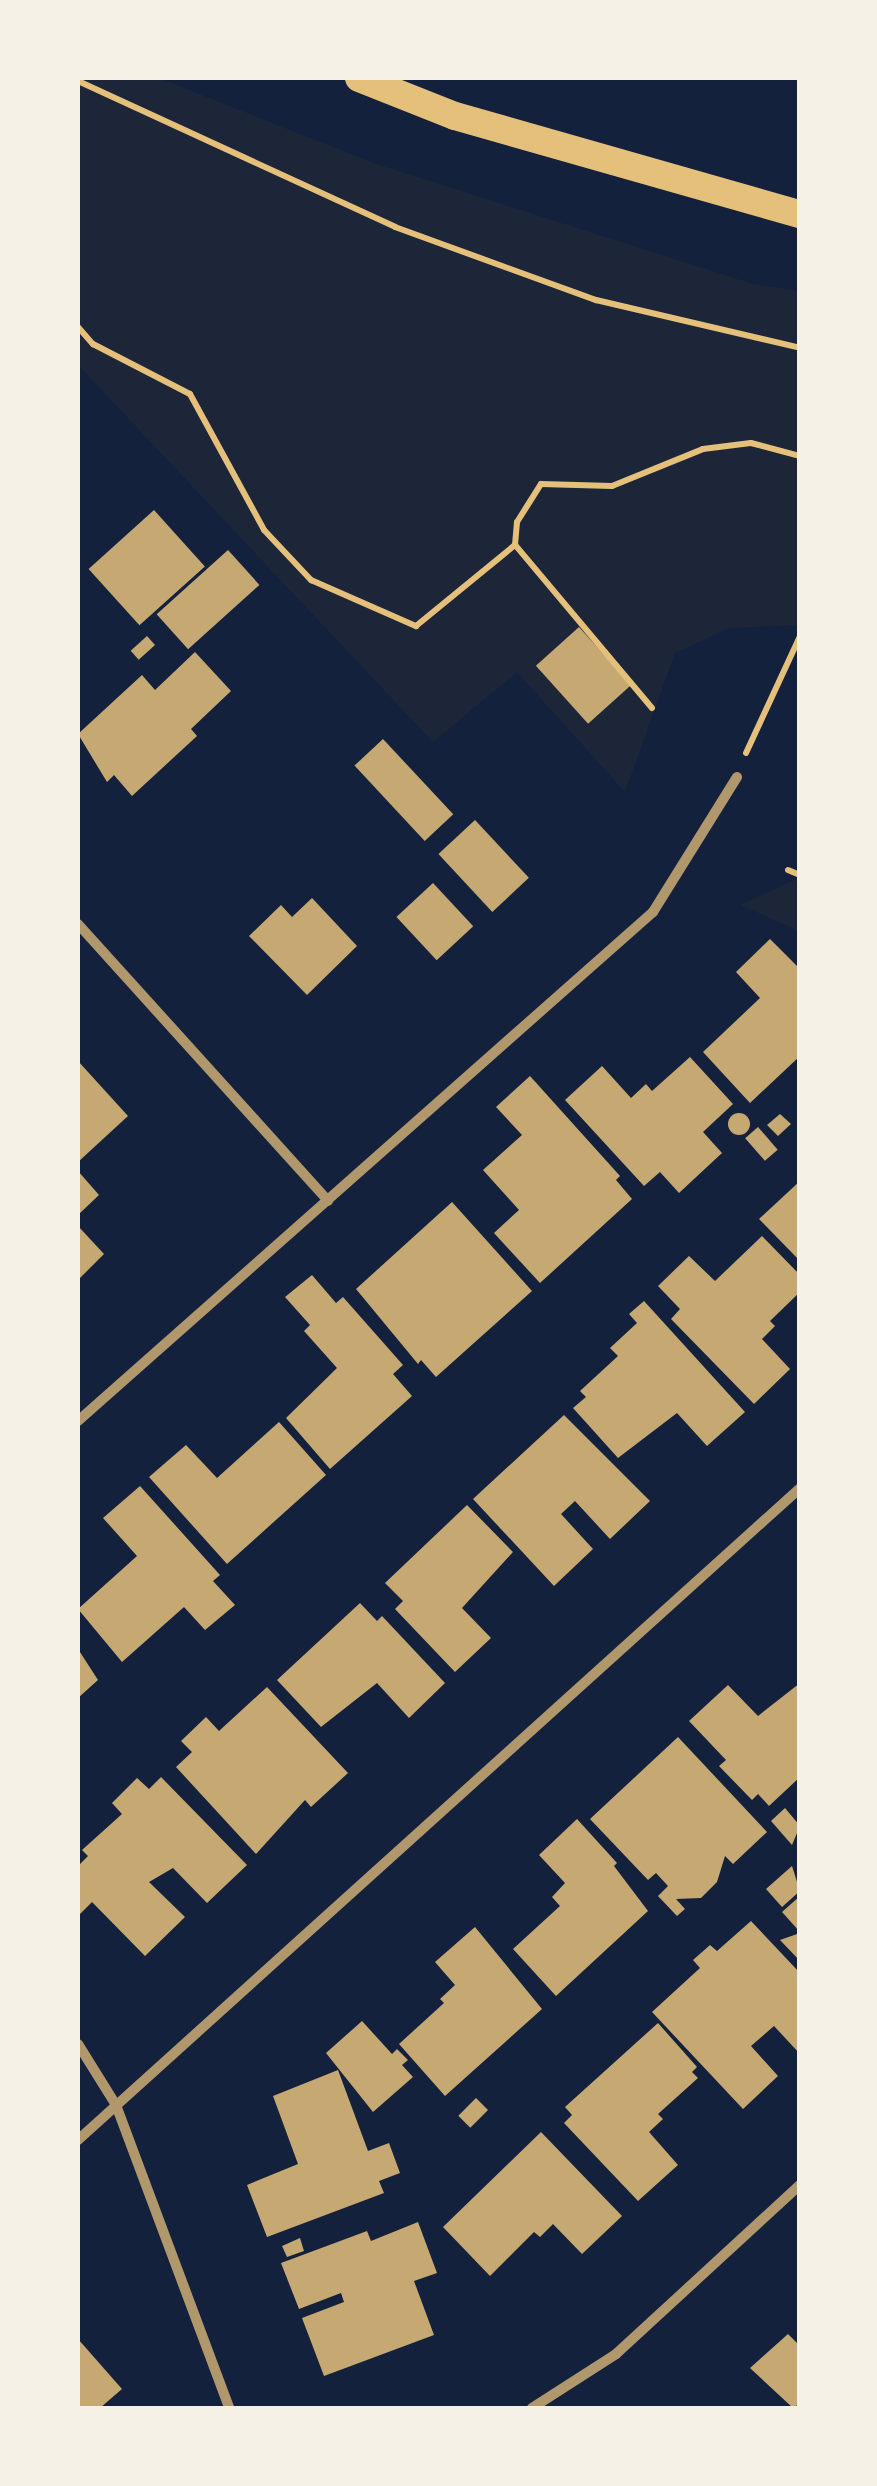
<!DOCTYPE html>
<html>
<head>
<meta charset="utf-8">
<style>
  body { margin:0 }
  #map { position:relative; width:877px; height:2486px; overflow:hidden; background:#14213d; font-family:Overpass,sans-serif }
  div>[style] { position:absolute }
  .green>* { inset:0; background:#1d2539 }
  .building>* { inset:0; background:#c6a872; transform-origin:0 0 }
  .round { border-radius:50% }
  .path>* { height:6px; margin:-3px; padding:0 3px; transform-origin:3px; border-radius:3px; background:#e5c07b }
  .minor>* { height:10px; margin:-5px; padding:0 5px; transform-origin:5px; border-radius:5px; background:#b1986c }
  .trunk>* { height:28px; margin:-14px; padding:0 14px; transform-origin:14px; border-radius:14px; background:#e5c07b }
  span { translate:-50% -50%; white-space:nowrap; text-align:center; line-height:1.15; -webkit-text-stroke:8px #f6f1e7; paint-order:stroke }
  .frame { position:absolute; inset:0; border:80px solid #f6f1e7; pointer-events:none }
</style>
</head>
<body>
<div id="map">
  <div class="green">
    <div style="clip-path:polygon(78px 78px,159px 78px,373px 163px,753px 284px,799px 291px,799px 625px,729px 628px,675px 653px,625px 792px,517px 672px,433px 742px,78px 365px)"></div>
    <div style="clip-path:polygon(799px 878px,799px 931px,740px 905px)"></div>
  </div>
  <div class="building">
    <div style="left:154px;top:510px;width:76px;height:88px;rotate:48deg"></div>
    <div style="left:228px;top:550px;width:47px;height:96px;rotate:48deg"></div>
    <div style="left:579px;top:627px;width:78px;height:58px;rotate:48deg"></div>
    <div style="left:147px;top:636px;width:12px;height:22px;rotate:48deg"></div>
    <div style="clip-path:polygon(195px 652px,231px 691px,191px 729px,197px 736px,132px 796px,114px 775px,107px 782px,78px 734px,142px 675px,155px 690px)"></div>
    <div style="left:383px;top:739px;width:103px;height:39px;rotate:47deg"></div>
    <div style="left:475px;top:820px;width:79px;height:50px;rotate:47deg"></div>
    <div style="left:433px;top:883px;width:59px;height:50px;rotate:47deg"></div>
    <div style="clip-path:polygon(312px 898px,357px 946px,307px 995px,249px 936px,281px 905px,292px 917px)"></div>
    <div style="clip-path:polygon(770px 939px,800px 969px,800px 1056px,750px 1103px,703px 1052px,760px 998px,736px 972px)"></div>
    <div style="clip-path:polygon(690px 1057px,733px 1104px,703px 1132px,722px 1153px,679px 1193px,660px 1172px,644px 1186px,565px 1100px,602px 1066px,631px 1098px,646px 1084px,652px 1091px)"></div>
    <div style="clip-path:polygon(78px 1061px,128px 1116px,78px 1162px)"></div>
    <div style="clip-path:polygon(530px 1076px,620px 1176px,616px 1180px,632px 1199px,540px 1283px,494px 1233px,519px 1210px,483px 1170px,522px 1135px,496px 1107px)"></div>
    <div class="round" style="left:728px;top:1113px;width:22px;height:22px"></div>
    <div style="clip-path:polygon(780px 1114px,791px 1124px,778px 1136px,767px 1125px)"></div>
    <div style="left:758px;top:1127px;width:30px;height:17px;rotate:49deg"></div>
    <div style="clip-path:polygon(78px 1171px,99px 1195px,78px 1215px)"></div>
    <div style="clip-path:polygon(800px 1181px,800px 1261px,759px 1219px)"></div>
    <div style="clip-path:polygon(452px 1202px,532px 1291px,436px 1377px,421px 1360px,418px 1364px,356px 1289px)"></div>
    <div style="clip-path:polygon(78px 1226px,104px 1254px,78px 1280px)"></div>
    <div style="clip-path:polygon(762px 1236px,800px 1275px,800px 1292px,770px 1321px,775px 1326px,762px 1339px,790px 1369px,754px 1404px,671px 1319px,680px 1309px,658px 1286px,689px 1256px,715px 1281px)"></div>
    <div style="clip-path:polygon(312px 1275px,336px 1303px,343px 1297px,403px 1365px,393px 1374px,412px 1396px,330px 1469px,286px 1418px,337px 1368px,304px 1331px,310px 1325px,285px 1297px)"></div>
    <div style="clip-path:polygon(644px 1301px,745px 1412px,707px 1446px,677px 1413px,618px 1458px,573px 1408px,586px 1397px,580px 1391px,618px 1356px,610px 1348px,637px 1323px,629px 1314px)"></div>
    <div style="clip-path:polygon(564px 1415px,650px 1501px,610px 1539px,575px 1501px,561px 1514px,593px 1549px,554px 1586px,473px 1499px)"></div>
    <div style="clip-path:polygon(279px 1422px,326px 1475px,227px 1564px,149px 1477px,186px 1445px,217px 1478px)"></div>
    <div style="clip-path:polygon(140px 1486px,220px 1575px,213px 1581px,235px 1605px,205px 1630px,184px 1607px,122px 1662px,78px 1609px,137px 1556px,103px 1518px)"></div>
    <div style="clip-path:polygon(467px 1505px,513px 1552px,462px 1608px,491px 1638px,455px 1672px,395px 1609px,403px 1601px,385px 1583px)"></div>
    <div style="clip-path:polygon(360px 1603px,377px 1621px,382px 1616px,445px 1683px,409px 1718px,377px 1683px,321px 1727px,277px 1680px)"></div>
    <div style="clip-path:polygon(78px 1649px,98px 1680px,78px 1698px)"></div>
    <div style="clip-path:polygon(800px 1683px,800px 1777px,769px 1806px,758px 1794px,752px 1800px,719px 1766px,726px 1760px,689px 1721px,728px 1685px,758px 1716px)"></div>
    <div style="clip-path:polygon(267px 1687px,348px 1773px,311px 1807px,305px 1800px,256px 1854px,176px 1767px,192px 1752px,181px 1741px,206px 1717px,219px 1731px)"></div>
    <div style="clip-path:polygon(678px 1737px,767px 1832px,733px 1864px,725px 1856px,717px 1882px,701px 1898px,676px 1899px,685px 1909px,677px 1916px,658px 1896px,668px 1886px,656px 1873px,648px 1880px,590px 1819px)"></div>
    <div style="clip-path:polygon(161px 1777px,247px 1865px,207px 1903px,173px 1868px,149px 1882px,185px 1917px,145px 1956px,92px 1902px,78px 1916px,78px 1866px,88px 1856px,82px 1850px,122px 1814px,112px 1803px,137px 1778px,149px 1789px)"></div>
    <div style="clip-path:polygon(785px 1808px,800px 1826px,792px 1845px,771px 1821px)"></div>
    <div style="clip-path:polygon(577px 1819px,617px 1863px,614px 1866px,648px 1911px,556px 1996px,513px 1949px,560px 1906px,552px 1897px,565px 1883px,539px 1855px)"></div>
    <div style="clip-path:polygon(792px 1866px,800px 1891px,782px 1907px,766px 1889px)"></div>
    <div style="clip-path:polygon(800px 1896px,800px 1932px,782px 1912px)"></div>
    <div style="clip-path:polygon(751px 1921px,800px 1973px,800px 2054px,774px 2026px,751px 2046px,778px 2076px,743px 2109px,652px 2012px,700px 1968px,693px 1960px,710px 1945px,717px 1951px)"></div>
    <div style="clip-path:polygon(475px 1927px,542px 2009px,445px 2096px,399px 2044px,444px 2003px,440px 1999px,455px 1985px,435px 1962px)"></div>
    <div style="clip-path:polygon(800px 1933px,800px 1961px,780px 1940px)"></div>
    <div style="clip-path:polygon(362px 2021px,392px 2054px,397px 2049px,408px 2060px,402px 2065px,413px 2077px,373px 2112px,326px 2053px)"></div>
    <div style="clip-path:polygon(658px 2023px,697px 2067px,692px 2072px,698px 2078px,658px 2114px,663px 2119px,649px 2132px,678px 2165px,638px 2201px,564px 2123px,572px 2115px,565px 2107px)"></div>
    <div style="clip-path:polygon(338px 2070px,368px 2151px,389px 2143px,400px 2173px,379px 2181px,384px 2193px,267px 2237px,247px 2185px,298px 2164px,273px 2096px)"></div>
    <div style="left:476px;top:2098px;width:17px;height:25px;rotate:45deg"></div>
    <div style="clip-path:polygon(541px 2132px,622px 2216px,582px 2254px,553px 2224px,540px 2237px,534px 2232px,490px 2276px,443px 2227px)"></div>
    <div style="clip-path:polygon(418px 2222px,437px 2273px,414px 2281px,434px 2335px,324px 2376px,302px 2318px,344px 2302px,341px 2293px,299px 2309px,281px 2263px,367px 2231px,371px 2241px)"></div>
    <div style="clip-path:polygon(300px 2238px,304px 2251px,287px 2257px,282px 2246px)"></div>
    <div style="clip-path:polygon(788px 2334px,800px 2346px,800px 2403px,793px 2408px,750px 2368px)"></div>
    <div style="clip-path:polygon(78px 2339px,122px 2389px,100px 2408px,78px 2408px)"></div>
  </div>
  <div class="path">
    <div style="left:78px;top:81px;width:349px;rotate:24.7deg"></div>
    <div style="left:395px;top:227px;width:214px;rotate:20deg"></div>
    <div style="left:596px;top:300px;width:210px;rotate:13.2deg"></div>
    <div style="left:78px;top:327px;width:23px;rotate:49deg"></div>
    <div style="left:93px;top:344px;width:109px;rotate:27.3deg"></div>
    <div style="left:190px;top:394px;width:155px;rotate:61.4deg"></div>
    <div style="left:264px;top:530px;width:69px;rotate:46.8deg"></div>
    <div style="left:311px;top:580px;width:115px;rotate:23.7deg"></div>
    <div style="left:416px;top:626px;width:128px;rotate:-39.3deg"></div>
    <div style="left:652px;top:708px;width:213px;rotate:-130deg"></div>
    <div style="left:515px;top:545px;width:23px;rotate:-85deg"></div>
    <div style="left:517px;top:522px;width:45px;rotate:-57.7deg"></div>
    <div style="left:541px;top:484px;width:71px;rotate:1.6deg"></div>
    <div style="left:612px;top:486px;width:98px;rotate:-22.1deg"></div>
    <div style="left:703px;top:449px;width:48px;rotate:-7.1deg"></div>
    <div style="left:751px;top:443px;width:51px;rotate:14.9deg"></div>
    <div style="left:746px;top:753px;width:129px;rotate:-65.2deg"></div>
    <div style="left:788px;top:870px;width:13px;rotate:23deg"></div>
  </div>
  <div class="minor">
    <div style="left:78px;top:924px;width:373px;rotate:47.9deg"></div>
    <div style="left:78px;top:1421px;width:768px;rotate:-41.52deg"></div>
    <div style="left:653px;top:912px;width:159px;rotate:-58.1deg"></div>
    <div style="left:78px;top:2044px;width:72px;rotate:58.1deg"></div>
    <div style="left:116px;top:2105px;width:323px;rotate:69.5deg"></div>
    <div style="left:78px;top:2140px;width:973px;rotate:-42.08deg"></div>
    <div style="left:532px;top:2408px;width:100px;rotate:-32.7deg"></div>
    <div style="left:616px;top:2354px;width:250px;rotate:-42.6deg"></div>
  </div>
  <div class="trunk">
    <div style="left:359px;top:78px;width:103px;rotate:21.6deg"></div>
    <div style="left:455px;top:116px;width:359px;rotate:15.9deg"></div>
  </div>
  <div class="frame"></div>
</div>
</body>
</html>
